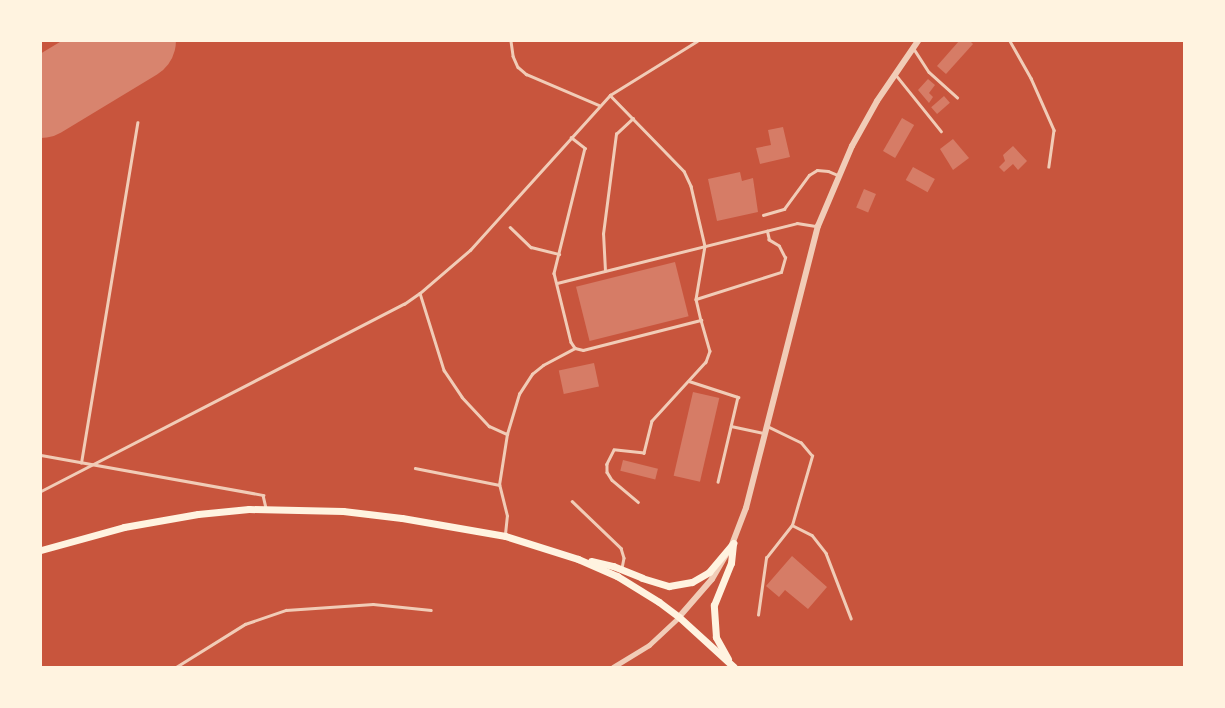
<!DOCTYPE html>
<html>
<head>
<meta charset="utf-8">
<style>
  body { margin:0 }
  #map { position:relative; width:1225px; height:708px; overflow:hidden; background:#c8553d; font-family:Cabin,sans-serif }
  div>[style] { position:absolute }
  .runway>* { height:78px; margin:-39px; padding:0 39px; transform-origin:39px; border-radius:39px; background:#d8846e }
  .building>* { inset:0; background:#d67c66; transform-origin:0 0 }
  .service>* { height:2.5px; margin:-1.25px; padding:0 1.25px; transform-origin:1.25px; border-radius:1.25px; background:#f1ccb7 }
  .minor>* { height:5px; margin:-2.5px; padding:0 2.5px; transform-origin:2.5px; border-radius:2.5px; background:#f1ccb7 }
  .tertiary>* { height:6px; margin:-3px; padding:0 3px; transform-origin:3px; border-radius:3px; background:#f1ccb7 }
  .secondary>* { height:7px; margin:-3.5px; padding:0 3.5px; transform-origin:3.5px; border-radius:3.5px; background:#fff3e0 }
  span { translate:-50% -50%; white-space:nowrap; text-align:center; line-height:1.15; -webkit-text-stroke:4.5px #fff3e0; paint-order:stroke }
  .frame { position:absolute; inset:0; border:42px solid #fff3e0; pointer-events:none }
</style>
</head>
<body>
<div id="map">
  <div class="runway">
    <div style="left:41px;top:99px;width:112px;rotate:-31.1deg"></div>
  </div>
  <div class="building">
    <div style="clip-path:polygon(959px 41px,970px 41px,973px 44px,946px 74px,937px 66px)"></div>
    <div style="clip-path:polygon(928px 79px,935px 85px,929px 93px,933px 97px,929px 103px,918px 90px)"></div>
    <div style="left:944px;top:96px;width:9px;height:17px;rotate:49deg"></div>
    <div style="left:902px;top:118px;width:14px;height:38px;rotate:30deg"></div>
    <div style="clip-path:polygon(783px 127px,790px 157px,760px 164px,756px 148px,771px 145px,768px 130px)"></div>
    <div style="clip-path:polygon(953px 139px,969px 158px,953px 170px,940px 149px)"></div>
    <div style="clip-path:polygon(1013px 146px,1027px 161px,1018px 170px,1013px 164px,1004px 172px,999px 167px,1005px 161px,1003px 155px)"></div>
    <div style="left:913px;top:167px;width:25px;height:15px;rotate:29deg"></div>
    <div style="clip-path:polygon(740px 172px,742px 181px,753px 178px,758px 212px,717px 221px,708px 179px)"></div>
    <div style="left:864px;top:189px;width:13px;height:20px;rotate:23deg"></div>
    <div style="left:675px;top:262px;width:56px;height:102px;rotate:76deg"></div>
    <div style="left:594px;top:363px;width:24px;height:36px;rotate:78deg"></div>
    <div style="left:693px;top:392px;width:27px;height:86px;rotate:13deg"></div>
    <div style="left:623px;top:460px;width:36px;height:11px;rotate:14deg"></div>
    <div style="clip-path:polygon(792px 556px,827px 587px,808px 609px,785px 590px,779px 597px,766px 586px)"></div>
  </div>
  <div class="service">
    <div style="left:511px;top:41px;width:15px;rotate:82deg"></div>
    <div style="left:513px;top:56px;width:12px;rotate:66deg"></div>
    <div style="left:518px;top:67px;width:11px;rotate:41deg"></div>
    <div style="left:526px;top:74px;width:79px;rotate:23deg"></div>
    <div style="left:1010px;top:41px;width:43px;rotate:60.4deg"></div>
    <div style="left:1031px;top:78px;width:57px;rotate:66.1deg"></div>
    <div style="left:1054px;top:130px;width:37px;rotate:98deg"></div>
    <div style="left:914px;top:49px;width:27px;rotate:57deg"></div>
    <div style="left:929px;top:72px;width:38px;rotate:42deg"></div>
    <div style="left:896px;top:75px;width:72px;rotate:51.2deg"></div>
    <div style="left:610px;top:95px;width:106px;rotate:45.8deg"></div>
    <div style="left:684px;top:171px;width:17px;rotate:65deg"></div>
    <div style="left:691px;top:186px;width:62px;rotate:76.9deg"></div>
    <div style="left:705px;top:246px;width:54px;rotate:99.6deg"></div>
    <div style="left:696px;top:299px;width:22px;rotate:77deg"></div>
    <div style="left:571px;top:137px;width:18px;rotate:38deg"></div>
    <div style="left:585px;top:148px;width:129px;rotate:103.9deg"></div>
    <div style="left:554px;top:273px;width:71px;rotate:76.2deg"></div>
    <div style="left:571px;top:342px;width:7px;rotate:56deg"></div>
    <div style="left:575px;top:348px;width:8px;rotate:14deg"></div>
    <div style="left:583px;top:350px;width:122px;rotate:-14.3deg"></div>
    <div style="left:701px;top:320px;width:32px;rotate:74deg"></div>
    <div style="left:710px;top:351px;width:12px;rotate:110deg"></div>
    <div style="left:706px;top:362px;width:80px;rotate:132.5deg"></div>
    <div style="left:652px;top:421px;width:33px;rotate:104deg"></div>
    <div style="left:644px;top:453px;width:30px;rotate:-174deg"></div>
    <div style="left:614px;top:450px;width:16px;rotate:117deg"></div>
    <div style="left:607px;top:464px;width:8px;rotate:90deg"></div>
    <div style="left:607px;top:472px;width:9px;rotate:58deg"></div>
    <div style="left:612px;top:480px;width:34px;rotate:40deg"></div>
    <div style="left:763px;top:215px;width:22px;rotate:-16deg"></div>
    <div style="left:784px;top:209px;width:42px;rotate:-53.7deg"></div>
    <div style="left:809px;top:175px;width:9px;rotate:-32deg"></div>
    <div style="left:817px;top:170px;width:11px;rotate:5deg"></div>
    <div style="left:828px;top:171px;width:11px;rotate:22deg"></div>
    <div style="left:510px;top:227px;width:29px;rotate:44deg"></div>
    <div style="left:531px;top:247px;width:29px;rotate:14deg"></div>
    <div style="left:605px;top:271px;width:37px;rotate:-93deg"></div>
    <div style="left:603px;top:234px;width:101px;rotate:-82.6deg"></div>
    <div style="left:616px;top:134px;width:23px;rotate:-43deg"></div>
    <div style="left:557px;top:283px;width:247px;rotate:-14deg"></div>
    <div style="left:797px;top:223px;width:20px;rotate:9deg"></div>
    <div style="left:420px;top:293px;width:81px;rotate:72.7deg"></div>
    <div style="left:444px;top:370px;width:32px;rotate:56deg"></div>
    <div style="left:462px;top:397px;width:40px;rotate:47deg"></div>
    <div style="left:489px;top:426px;width:20px;rotate:24deg"></div>
    <div style="left:696px;top:299px;width:89px;rotate:-17.6deg"></div>
    <div style="left:781px;top:272px;width:15px;rotate:-74deg"></div>
    <div style="left:785px;top:258px;width:13px;rotate:-117deg"></div>
    <div style="left:779px;top:246px;width:12px;rotate:-149deg"></div>
    <div style="left:769px;top:240px;width:9px;rotate:-103deg"></div>
    <div style="left:689px;top:381px;width:52px;rotate:18.1deg"></div>
    <div style="left:738px;top:397px;width:87px;rotate:103.2deg"></div>
    <div style="left:731px;top:426px;width:33px;rotate:12deg"></div>
    <div style="left:41px;top:455px;width:226px;rotate:10.2deg"></div>
    <div style="left:263px;top:495px;width:13px;rotate:77deg"></div>
    <div style="left:81px;top:463px;width:345px;rotate:-80.6deg"></div>
    <div style="left:415px;top:468px;width:86px;rotate:11.4deg"></div>
    <div style="left:41px;top:491px;width:408px;rotate:-27.3deg"></div>
    <div style="left:404px;top:304px;width:19px;rotate:-35deg"></div>
    <div style="left:420px;top:293px;width:66px;rotate:-40.7deg"></div>
    <div style="left:470px;top:250px;width:209px;rotate:-47.9deg"></div>
    <div style="left:610px;top:95px;width:102px;rotate:-31.8deg"></div>
    <div style="left:572px;top:501px;width:68px;rotate:43.8deg"></div>
    <div style="left:621px;top:548px;width:10px;rotate:73deg"></div>
    <div style="left:624px;top:558px;width:10px;rotate:101deg"></div>
    <div style="left:792px;top:525px;width:22px;rotate:27deg"></div>
    <div style="left:812px;top:535px;width:23px;rotate:52deg"></div>
    <div style="left:826px;top:553px;width:70px;rotate:69deg"></div>
    <div style="left:505px;top:534px;width:18px;rotate:-84deg"></div>
    <div style="left:507px;top:516px;width:32px;rotate:-104deg"></div>
    <div style="left:499px;top:485px;width:52px;rotate:-81.1deg"></div>
    <div style="left:507px;top:434px;width:42px;rotate:-73.3deg"></div>
    <div style="left:519px;top:394px;width:24px;rotate:-57deg"></div>
    <div style="left:532px;top:374px;width:14px;rotate:-39deg"></div>
    <div style="left:543px;top:365px;width:36px;rotate:-28deg"></div>
    <div style="left:758px;top:615px;width:58px;rotate:-82deg"></div>
    <div style="left:766px;top:558px;width:42px;rotate:-51.8deg"></div>
    <div style="left:792px;top:525px;width:72px;rotate:-73.8deg"></div>
    <div style="left:812px;top:456px;width:17px;rotate:-130deg"></div>
    <div style="left:801px;top:443px;width:37px;rotate:-154deg"></div>
    <div style="left:176px;top:667px;width:81px;rotate:-31.9deg"></div>
    <div style="left:245px;top:624px;width:43px;rotate:-18.9deg"></div>
    <div style="left:286px;top:610px;width:87px;rotate:-3.9deg"></div>
    <div style="left:373px;top:604px;width:58px;rotate:5.9deg"></div>
  </div>
  <div class="minor">
    <div style="left:613px;top:667px;width:42px;rotate:-31.4deg"></div>
    <div style="left:649px;top:645px;width:41px;rotate:-43deg"></div>
  </div>
  <div class="tertiary">
    <div style="left:731px;top:547px;width:42px;rotate:-69deg"></div>
    <div style="left:746px;top:508px;width:291px;rotate:-75.7deg"></div>
    <div style="left:818px;top:226px;width:87px;rotate:-67deg"></div>
    <div style="left:852px;top:146px;width:51px;rotate:-60.9deg"></div>
    <div style="left:877px;top:101px;width:73px;rotate:-55.7deg"></div>
    <div style="left:679px;top:617px;width:50px;rotate:-49deg"></div>
    <div style="left:712px;top:579px;width:28px;rotate:-60deg"></div>
  </div>
  <div class="secondary">
    <div style="left:41px;top:550px;width:86px;rotate:-15.5deg"></div>
    <div style="left:124px;top:527px;width:75px;rotate:-10deg"></div>
    <div style="left:198px;top:514px;width:51px;rotate:-5.6deg"></div>
    <div style="left:249px;top:509px;width:94px;rotate:1.2deg"></div>
    <div style="left:343px;top:511px;width:59px;rotate:6.8deg"></div>
    <div style="left:402px;top:518px;width:105px;rotate:9.9deg"></div>
    <div style="left:505px;top:536px;width:77px;rotate:17.5deg"></div>
    <div style="left:578px;top:559px;width:43px;rotate:23.6deg"></div>
    <div style="left:617px;top:576px;width:49px;rotate:31.8deg"></div>
    <div style="left:659px;top:602px;width:25px;rotate:37deg"></div>
    <div style="left:679px;top:617px;width:74px;rotate:42.3deg"></div>
    <div style="left:591px;top:561px;width:23px;rotate:13deg"></div>
    <div style="left:613px;top:566px;width:31px;rotate:22deg"></div>
    <div style="left:642px;top:578px;width:28px;rotate:17deg"></div>
    <div style="left:669px;top:586px;width:23px;rotate:-10deg"></div>
    <div style="left:692px;top:582px;width:20px;rotate:-30deg"></div>
    <div style="left:709px;top:572px;width:38px;rotate:-50deg"></div>
    <div style="left:728px;top:659px;width:25px;rotate:-119deg"></div>
    <div style="left:716px;top:637px;width:32px;rotate:-94deg"></div>
    <div style="left:714px;top:605px;width:45px;rotate:-68deg"></div>
    <div style="left:731px;top:563px;width:19px;rotate:-84deg"></div>
  </div>
  <div class="frame"></div>
</div>
</body>
</html>
